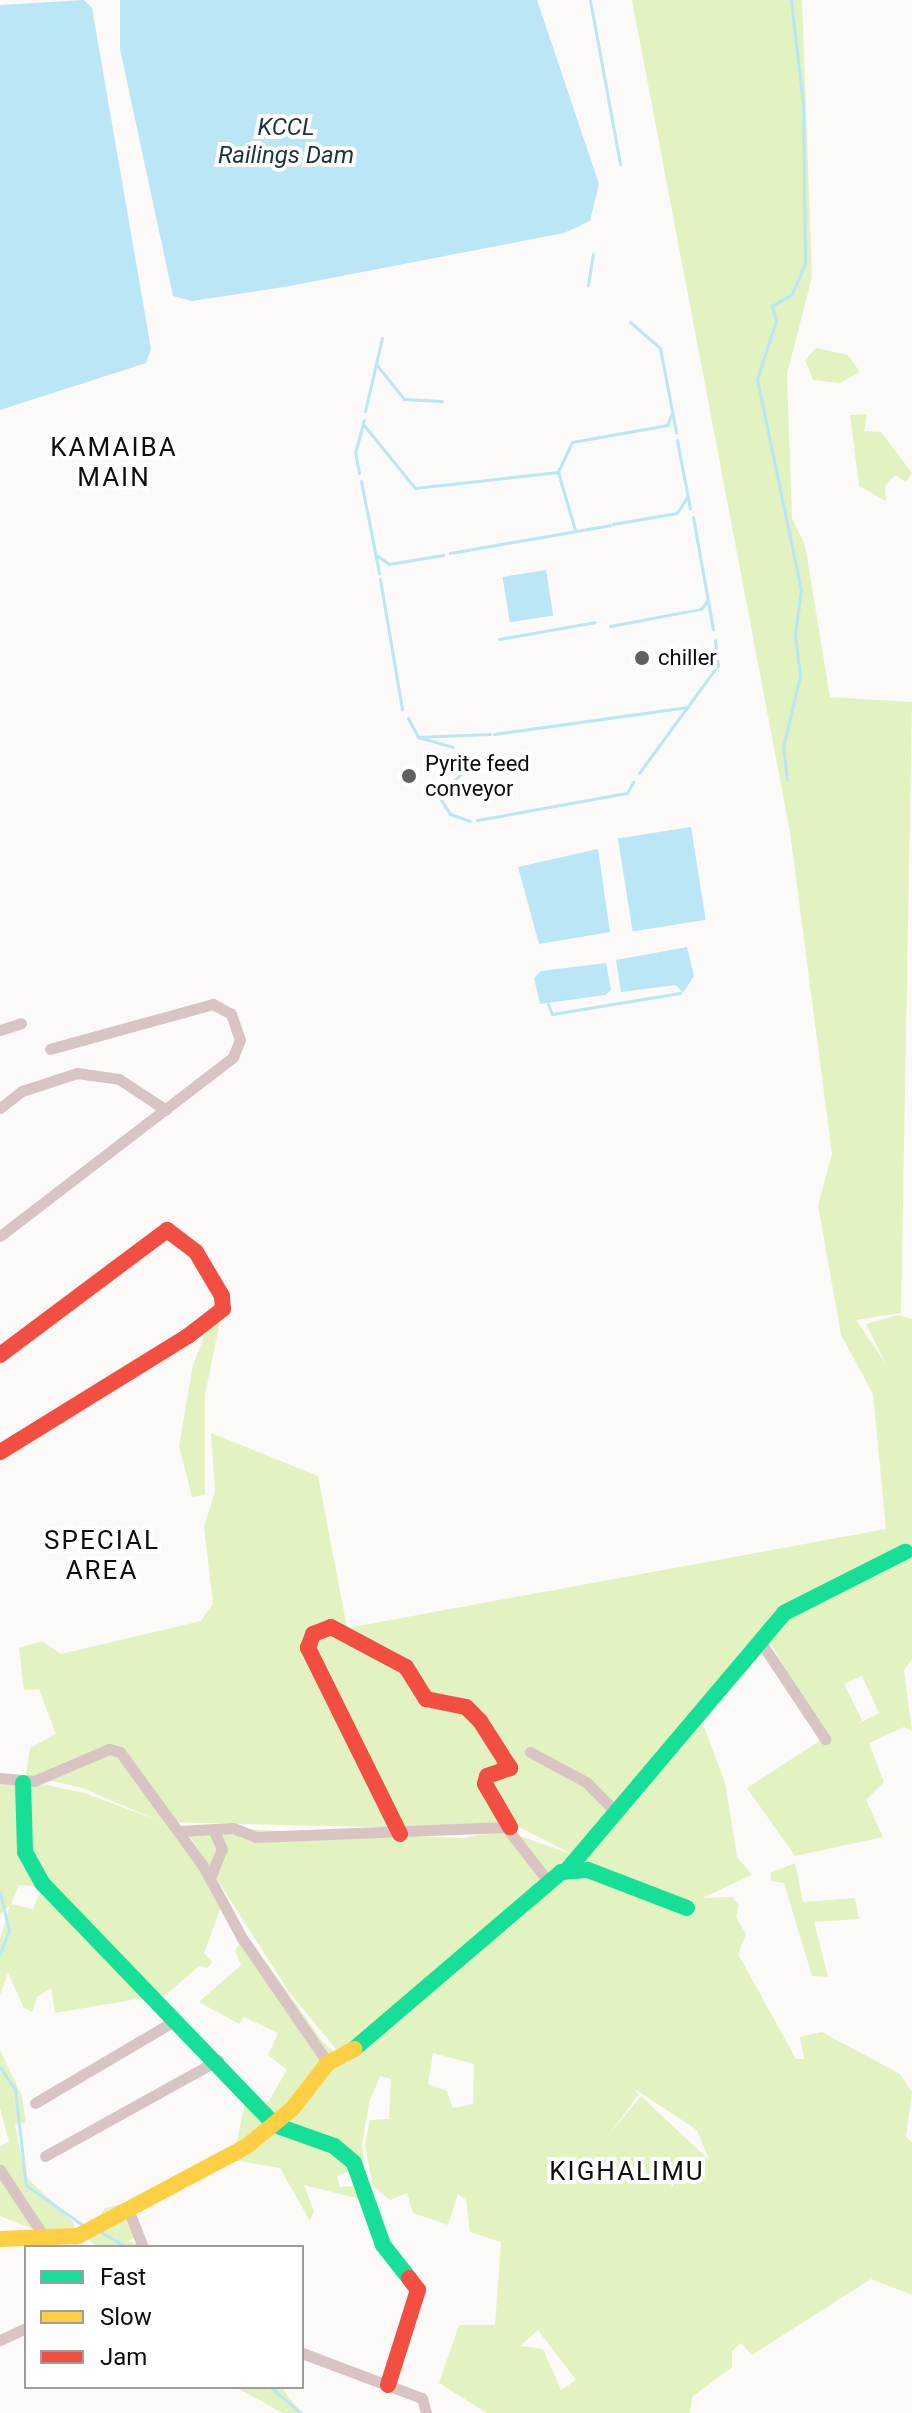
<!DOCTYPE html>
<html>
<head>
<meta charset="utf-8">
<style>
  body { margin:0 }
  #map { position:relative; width:912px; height:2413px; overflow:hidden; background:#fcfaf8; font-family:Roboto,sans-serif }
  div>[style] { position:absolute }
  .green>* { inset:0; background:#e2f2c0 }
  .water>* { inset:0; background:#bae6f5; transform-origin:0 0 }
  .stream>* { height:3px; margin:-1.5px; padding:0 1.5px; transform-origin:1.5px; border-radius:1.5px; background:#bae6f5 }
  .street>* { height:11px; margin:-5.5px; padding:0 5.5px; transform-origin:5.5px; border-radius:5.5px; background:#d8c4c3 }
  .fast>* { height:16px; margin:-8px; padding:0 8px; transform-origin:8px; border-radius:8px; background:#16e098 }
  .slow>* { height:16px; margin:-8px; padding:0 8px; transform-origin:8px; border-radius:8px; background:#ffcf43 }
  .jam>* { height:16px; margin:-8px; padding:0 8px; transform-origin:8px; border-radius:8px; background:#f24e42 }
  .dots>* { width:22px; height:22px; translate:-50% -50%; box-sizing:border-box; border:4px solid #fff; border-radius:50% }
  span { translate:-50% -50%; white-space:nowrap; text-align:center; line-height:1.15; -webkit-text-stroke:8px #fff; paint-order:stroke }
  .poi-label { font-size:22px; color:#0f0c0b }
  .left { translate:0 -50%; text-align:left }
  .water-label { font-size:24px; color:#1e333a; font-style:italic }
  .quarter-label { font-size:26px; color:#0f0c0b; letter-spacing:2px }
  .legend { position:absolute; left:24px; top:2245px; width:280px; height:144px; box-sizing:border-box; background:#fff; border:2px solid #9f9e9d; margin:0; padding:10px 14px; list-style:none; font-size:24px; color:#0f0c0b }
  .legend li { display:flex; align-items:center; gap:16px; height:40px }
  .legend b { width:40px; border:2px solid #9f9e9d }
</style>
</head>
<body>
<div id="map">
  <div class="green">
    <div style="clip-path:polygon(evenodd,632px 0,802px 0,812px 277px,787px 374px,792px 518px,805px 545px,830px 697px,912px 702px,901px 1313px,856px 1320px,886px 1364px,866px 1324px,899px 1315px,912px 1319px,912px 1659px,904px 1670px,912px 1731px,904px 1727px,869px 1743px,884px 1782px,866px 1800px,883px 1837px,795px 1856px,747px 1788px,824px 1738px,771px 1644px,702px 1721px,725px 1783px,737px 1857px,752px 1875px,702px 1898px,732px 1897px,739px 1905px,736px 1917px,746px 1934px,738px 1954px,796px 2059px,804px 2059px,800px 2037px,822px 2032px,900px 2074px,912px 2092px,906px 2137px,912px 2142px,912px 2295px,871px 2279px,752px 2355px,741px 2343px,732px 2351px,732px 2367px,692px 2397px,690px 2413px,487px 2413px,439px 2383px,459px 2325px,495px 2325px,501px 2242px,470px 2232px,466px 2200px,458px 2194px,448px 2225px,413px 2213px,407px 2193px,390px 2200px,373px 2186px,365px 2145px,370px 2120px,389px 2119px,391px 2079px,380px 2076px,369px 2103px,362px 2145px,364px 2166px,337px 2176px,340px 2187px,354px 2186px,364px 2200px,304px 2185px,314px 2211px,310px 2221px,280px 2168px,233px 2160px,246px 2099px,263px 2111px,287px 2070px,268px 2055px,278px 2033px,244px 2017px,239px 2024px,199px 2002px,241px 1965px,235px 1951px,245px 1933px,323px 2042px,350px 2066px,289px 1992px,184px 1827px,464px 1838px,503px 1830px,576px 1856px,505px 1820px,464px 1829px,162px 1822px,82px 1788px,26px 1775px,30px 1748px,56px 1734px,39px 1689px,24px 1690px,19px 1648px,42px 1641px,61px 1654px,201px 1621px,213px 1603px,204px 1527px,215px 1491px,211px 1433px,318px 1476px,347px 1628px,886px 1529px,873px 1394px,841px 1335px,818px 1205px,832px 1154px,790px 832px,632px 0,862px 1676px,879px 1713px,858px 1724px,862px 1720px,844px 1684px,862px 1676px,632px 0,433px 2053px,474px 2064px,473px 2104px,453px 2108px,447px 2091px,428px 2084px,433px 2053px,632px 0,633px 2088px,697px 2130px,709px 2160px,641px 2096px,607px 2137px,639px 2094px,633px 2088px,632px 0,538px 2330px,576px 2380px,561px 2390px,543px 2349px,520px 2346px,538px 2330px)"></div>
    <div style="clip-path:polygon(816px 348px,848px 355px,860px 372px,840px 383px,813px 380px,805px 360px)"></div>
    <div style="clip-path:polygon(867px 414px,864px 431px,881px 432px,912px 473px,906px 482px,895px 475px,885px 486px,886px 501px,859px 486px,850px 415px)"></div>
    <div style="clip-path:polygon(221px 1316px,205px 1395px,205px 1495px,192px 1497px,179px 1446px,193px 1365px,208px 1326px)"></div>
    <div style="clip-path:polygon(evenodd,0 1775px,84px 1793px,179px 1828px,225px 1896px,204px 1953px,212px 1962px,207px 1968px,199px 1966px,167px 1994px,55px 2013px,51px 1988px,37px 1997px,32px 2012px,24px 2008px,8px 1973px,0 1995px,0 1939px,10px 1905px,0 1915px,0 1775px,19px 1885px,42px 1887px,33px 1909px,11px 1904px,19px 1885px)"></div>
    <div style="clip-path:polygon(795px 1863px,803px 1902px,855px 1898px,859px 1919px,814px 1922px,828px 1977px,812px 1976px,784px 1883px,771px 1881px,770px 1873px)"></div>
    <div style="clip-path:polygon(0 2050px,22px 2096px,26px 2123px,15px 2124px,25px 2176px,73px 2222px,79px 2247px,0 2216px,0 2146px,9px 2142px,0 2108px)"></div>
    <div style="clip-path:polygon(134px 2201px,139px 2235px,128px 2241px,146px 2247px,96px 2247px,87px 2238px,105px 2208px)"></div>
    <div style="clip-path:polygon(235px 2387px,281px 2387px,301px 2413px,283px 2413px)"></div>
  </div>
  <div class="water">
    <div style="clip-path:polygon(84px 0,92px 8px,151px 349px,146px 363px,0 410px,0 5px)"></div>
    <div style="clip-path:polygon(120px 0,537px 0,599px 184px,590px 221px,564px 233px,290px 286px,192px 301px,173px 296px,120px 49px)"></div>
    <div style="left:546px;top:570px;width:46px;height:44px;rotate:81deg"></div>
    <div style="left:691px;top:827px;width:94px;height:74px;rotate:81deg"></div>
    <div style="clip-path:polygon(598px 849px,610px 932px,539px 944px,518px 867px)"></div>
    <div style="clip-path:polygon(687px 947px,694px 976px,683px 993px,676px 985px,621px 992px,616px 960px)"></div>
    <div style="clip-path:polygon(606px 963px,611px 990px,605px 995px,540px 1004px,534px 978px,541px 971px)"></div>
  </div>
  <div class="stream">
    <div style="left:590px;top:0;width:167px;rotate:79.6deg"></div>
    <div style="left:588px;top:285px;width:31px;rotate:-81deg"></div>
    <div style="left:630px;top:322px;width:40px;rotate:41deg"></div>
    <div style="left:660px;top:348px;width:86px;rotate:79.2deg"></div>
    <div style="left:376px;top:364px;width:45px;rotate:51.3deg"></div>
    <div style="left:404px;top:399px;width:38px;rotate:3deg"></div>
    <div style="left:365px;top:411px;width:75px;rotate:-76.9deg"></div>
    <div style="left:363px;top:424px;width:82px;rotate:50.9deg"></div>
    <div style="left:415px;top:488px;width:144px;rotate:-6.4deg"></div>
    <div style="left:558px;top:472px;width:60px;rotate:73.7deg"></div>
    <div style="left:677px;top:440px;width:70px;rotate:79.3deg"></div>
    <div style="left:558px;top:472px;width:33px;rotate:-65deg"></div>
    <div style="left:572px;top:442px;width:97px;rotate:-10.1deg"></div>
    <div style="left:667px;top:425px;width:13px;rotate:-67deg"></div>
    <div style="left:359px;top:473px;width:20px;rotate:-101deg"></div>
    <div style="left:355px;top:453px;width:34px;rotate:-75deg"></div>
    <div style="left:361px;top:481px;width:94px;rotate:78.9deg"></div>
    <div style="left:693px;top:517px;width:114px;rotate:79.9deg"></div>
    <div style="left:613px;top:524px;width:65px;rotate:-9.8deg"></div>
    <div style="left:677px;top:513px;width:19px;rotate:-58deg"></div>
    <div style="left:450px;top:553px;width:162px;rotate:-9.9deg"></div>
    <div style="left:375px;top:554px;width:17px;rotate:36deg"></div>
    <div style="left:389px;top:564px;width:55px;rotate:-9.5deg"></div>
    <div style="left:380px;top:579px;width:132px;rotate:80.4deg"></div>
    <div style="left:610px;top:626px;width:93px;rotate:-10.6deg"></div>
    <div style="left:701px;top:609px;width:10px;rotate:-53deg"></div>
    <div style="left:499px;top:639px;width:97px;rotate:-10deg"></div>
    <div style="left:408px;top:718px;width:21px;rotate:62deg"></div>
    <div style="left:418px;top:737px;width:36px;rotate:16deg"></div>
    <div style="left:494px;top:734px;width:196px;rotate:-7.9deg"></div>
    <div style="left:418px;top:737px;width:72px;rotate:-2.4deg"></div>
    <div style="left:455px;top:755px;width:19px;rotate:65deg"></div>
    <div style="left:463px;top:772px;width:34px;rotate:137deg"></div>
    <div style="left:438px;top:795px;width:22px;rotate:58deg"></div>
    <div style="left:450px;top:814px;width:21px;rotate:19deg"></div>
    <div style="left:639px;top:773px;width:134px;rotate:-53.8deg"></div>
    <div style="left:718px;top:665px;width:25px;rotate:-97deg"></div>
    <div style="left:787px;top:779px;width:32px;rotate:-97deg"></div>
    <div style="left:783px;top:747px;width:73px;rotate:-76.5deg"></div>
    <div style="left:800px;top:676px;width:42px;rotate:-96.8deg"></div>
    <div style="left:795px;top:634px;width:44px;rotate:-82.2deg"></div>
    <div style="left:801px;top:590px;width:216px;rotate:-101.8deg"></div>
    <div style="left:757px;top:379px;width:61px;rotate:-71.9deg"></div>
    <div style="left:776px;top:321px;width:16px;rotate:-105deg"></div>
    <div style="left:772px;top:306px;width:23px;rotate:-31deg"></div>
    <div style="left:792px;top:294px;width:33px;rotate:-67deg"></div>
    <div style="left:805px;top:264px;width:160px;rotate:-90.7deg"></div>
    <div style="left:803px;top:104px;width:105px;rotate:-96.6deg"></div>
    <div style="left:477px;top:820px;width:152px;rotate:-10.2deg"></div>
    <div style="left:627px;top:793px;width:13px;rotate:-61deg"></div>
    <div style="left:548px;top:1004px;width:11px;rotate:68deg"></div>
    <div style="left:552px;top:1014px;width:130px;rotate:-9.3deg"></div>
    <div style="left:0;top:1892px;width:39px;rotate:77deg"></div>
    <div style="left:9px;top:1930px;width:26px;rotate:111deg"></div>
    <div style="left:0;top:2067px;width:27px;rotate:56deg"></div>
    <div style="left:15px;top:2089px;width:97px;rotate:83.5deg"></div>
    <div style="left:26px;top:2185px;width:71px;rotate:35.3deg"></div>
    <div style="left:99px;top:2231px;width:32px;rotate:30deg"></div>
    <div style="left:270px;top:2387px;width:40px;rotate:40deg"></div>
  </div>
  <div class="street">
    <div style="left:0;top:1030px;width:22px;rotate:-18deg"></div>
    <div style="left:0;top:1108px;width:28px;rotate:-38deg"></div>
    <div style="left:22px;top:1091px;width:58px;rotate:-18.1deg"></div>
    <div style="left:77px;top:1073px;width:42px;rotate:8.1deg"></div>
    <div style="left:119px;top:1079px;width:56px;rotate:33.4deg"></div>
    <div style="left:0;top:1236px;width:294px;rotate:-37.5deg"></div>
    <div style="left:233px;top:1057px;width:18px;rotate:-68deg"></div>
    <div style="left:240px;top:1040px;width:28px;rotate:-109deg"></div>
    <div style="left:231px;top:1014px;width:21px;rotate:-151deg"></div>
    <div style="left:213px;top:1004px;width:169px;rotate:164.6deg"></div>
    <div style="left:760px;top:1641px;width:118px;rotate:56.4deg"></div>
    <div style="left:530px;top:1752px;width:64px;rotate:28.2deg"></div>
    <div style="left:586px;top:1782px;width:40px;rotate:45deg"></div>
    <div style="left:0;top:1778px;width:34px;rotate:5deg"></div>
    <div style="left:34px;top:1781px;width:82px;rotate:-23.1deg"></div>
    <div style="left:109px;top:1749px;width:11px;rotate:15deg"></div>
    <div style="left:120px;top:1752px;width:141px;rotate:53.9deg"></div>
    <div style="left:203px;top:1866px;width:82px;rotate:61.6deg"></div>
    <div style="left:242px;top:1938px;width:152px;rotate:55.5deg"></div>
    <div style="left:179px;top:1831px;width:54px;rotate:-3.2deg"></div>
    <div style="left:233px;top:1828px;width:25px;rotate:21deg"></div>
    <div style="left:256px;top:1837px;width:250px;rotate:-2.3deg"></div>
    <div style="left:506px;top:1827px;width:67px;rotate:52.3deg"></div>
    <div style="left:210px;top:1878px;width:31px;rotate:-68deg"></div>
    <div style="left:222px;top:1849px;width:20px;rotate:-114deg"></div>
    <div style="left:35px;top:2103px;width:164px;rotate:-30.5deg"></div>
    <div style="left:45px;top:2156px;width:198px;rotate:-29deg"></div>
    <div style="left:0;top:2170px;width:74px;rotate:56.5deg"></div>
    <div style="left:128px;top:2209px;width:41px;rotate:68.5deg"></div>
    <div style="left:0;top:2340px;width:29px;rotate:-25deg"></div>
    <div style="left:302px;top:2353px;width:128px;rotate:20.6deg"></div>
    <div style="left:422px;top:2398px;width:16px;rotate:75deg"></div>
  </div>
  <div class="fast">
    <div style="left:23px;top:1783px;width:69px;rotate:88.3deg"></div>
    <div style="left:25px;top:1852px;width:35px;rotate:61deg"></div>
    <div style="left:42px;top:1883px;width:336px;rotate:46.1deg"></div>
    <div style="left:275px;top:2125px;width:63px;rotate:19.6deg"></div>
    <div style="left:334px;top:2146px;width:26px;rotate:40deg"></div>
    <div style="left:354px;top:2163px;width:87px;rotate:70.5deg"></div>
    <div style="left:383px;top:2245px;width:42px;rotate:51.8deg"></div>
    <div style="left:568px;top:1869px;width:335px;rotate:-49.8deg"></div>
    <div style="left:784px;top:1613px;width:136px;rotate:-26.8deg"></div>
    <div style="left:354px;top:2049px;width:272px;rotate:-40.5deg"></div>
    <div style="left:561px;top:1872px;width:27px;rotate:-4deg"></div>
    <div style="left:588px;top:1870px;width:106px;rotate:21deg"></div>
  </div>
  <div class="slow">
    <div style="left:0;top:2239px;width:78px;rotate:-2.2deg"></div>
    <div style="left:78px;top:2236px;width:191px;rotate:-28deg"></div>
    <div style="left:247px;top:2146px;width:58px;rotate:-39.4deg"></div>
    <div style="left:292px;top:2109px;width:58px;rotate:-52deg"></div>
    <div style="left:328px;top:2063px;width:30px;rotate:-28deg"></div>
  </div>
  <div class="jam">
    <div style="left:0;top:1355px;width:209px;rotate:-36.8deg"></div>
    <div style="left:167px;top:1230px;width:36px;rotate:37deg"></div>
    <div style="left:196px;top:1252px;width:51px;rotate:59.4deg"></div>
    <div style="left:222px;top:1296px;width:13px;rotate:86deg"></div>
    <div style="left:223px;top:1309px;width:44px;rotate:142.4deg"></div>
    <div style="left:188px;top:1336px;width:221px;rotate:148.3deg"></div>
    <div style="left:400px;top:1834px;width:208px;rotate:-116.3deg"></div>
    <div style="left:308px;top:1648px;width:15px;rotate:-70deg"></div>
    <div style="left:313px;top:1634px;width:19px;rotate:-21deg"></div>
    <div style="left:331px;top:1627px;width:85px;rotate:28.1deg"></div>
    <div style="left:406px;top:1667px;width:38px;rotate:58deg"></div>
    <div style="left:426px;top:1699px;width:41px;rotate:11.3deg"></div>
    <div style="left:466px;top:1707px;width:20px;rotate:45deg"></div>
    <div style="left:480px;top:1721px;width:56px;rotate:57.4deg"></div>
    <div style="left:510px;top:1768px;width:24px;rotate:161deg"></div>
    <div style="left:487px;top:1776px;width:8px;rotate:104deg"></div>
    <div style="left:485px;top:1784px;width:50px;rotate:59.8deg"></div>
    <div style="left:388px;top:2385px;width:100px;rotate:-72.5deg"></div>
    <div style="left:418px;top:2290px;width:15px;rotate:-127deg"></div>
  </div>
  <div class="dots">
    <div style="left:642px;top:658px;background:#625f5e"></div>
    <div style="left:409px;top:776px;background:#625f5e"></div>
  </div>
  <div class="poi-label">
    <span class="left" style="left:658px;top:658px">chiller</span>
    <span class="left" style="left:425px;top:776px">Pyrite feed<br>conveyor</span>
  </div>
  <div class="water-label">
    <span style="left:286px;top:142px">KCCL<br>Railings Dam</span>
  </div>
  <div class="quarter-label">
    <span style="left:114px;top:463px">KAMAIBA<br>MAIN</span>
    <span style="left:102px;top:1556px">SPECIAL<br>AREA</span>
    <span style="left:627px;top:2172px">KIGHALIMU</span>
  </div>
  <ul class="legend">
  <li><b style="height:10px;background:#16e098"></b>Fast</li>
  <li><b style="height:10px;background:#ffcf43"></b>Slow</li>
  <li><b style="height:10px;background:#f24e42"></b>Jam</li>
  </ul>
</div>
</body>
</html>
